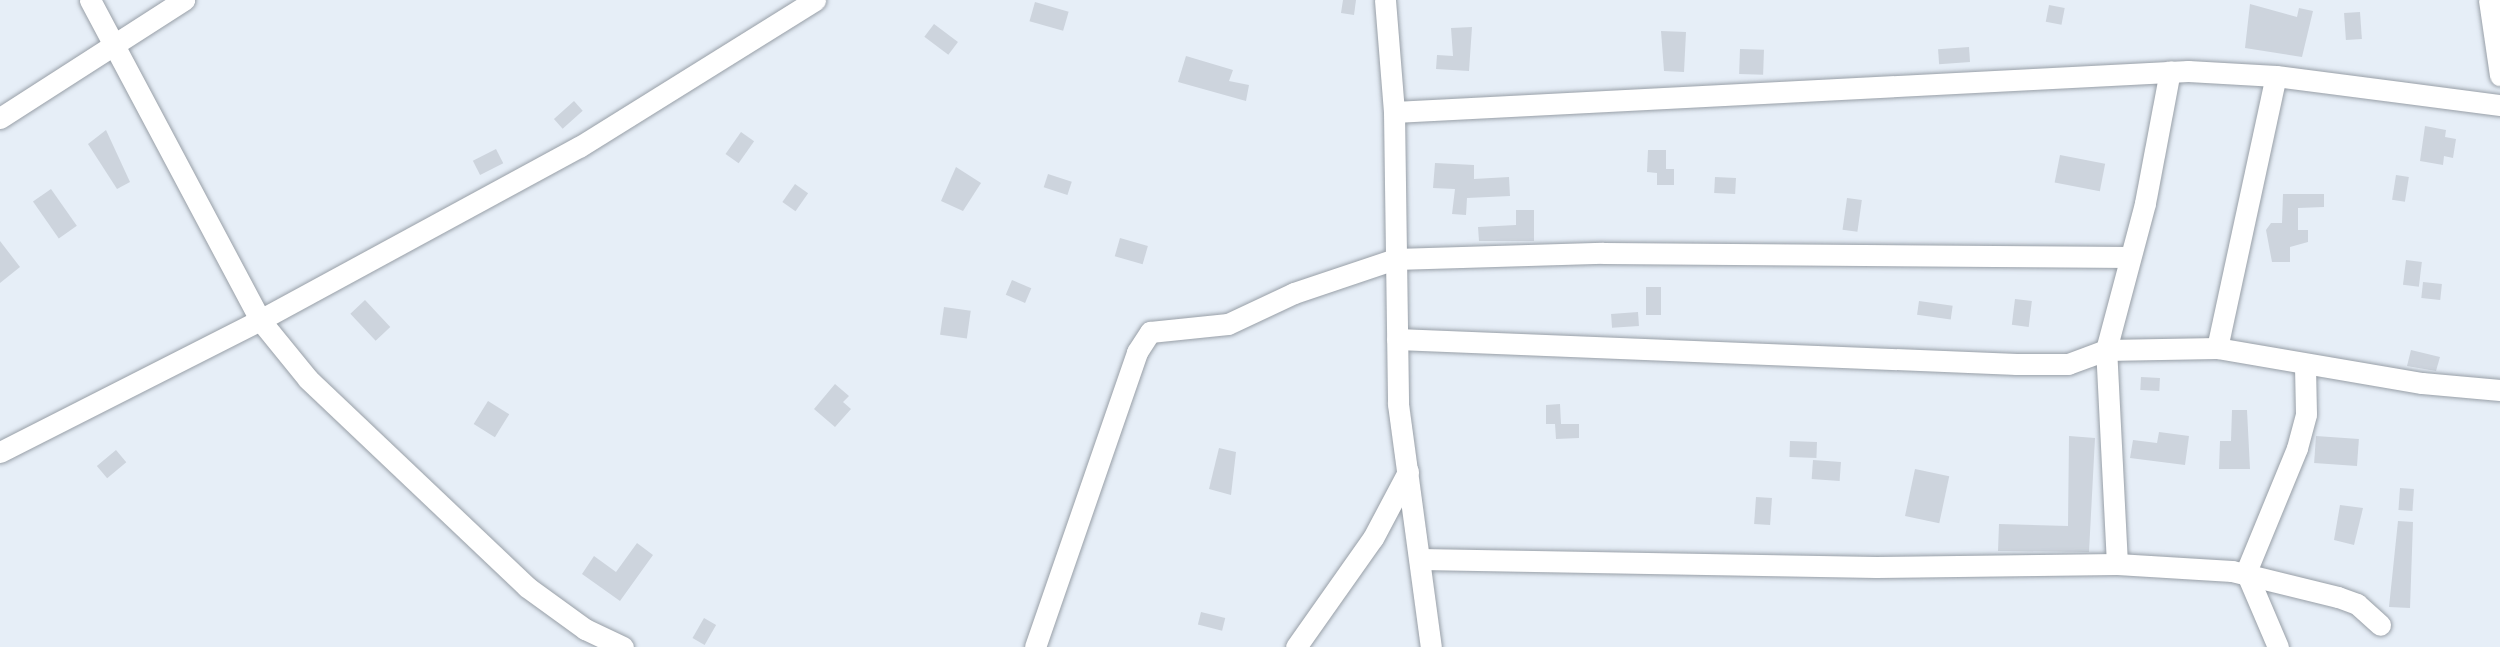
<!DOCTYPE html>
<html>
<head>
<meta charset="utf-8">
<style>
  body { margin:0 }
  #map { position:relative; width:2500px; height:647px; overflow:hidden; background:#e6eef7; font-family:"Titillium Web",sans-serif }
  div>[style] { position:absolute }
  .building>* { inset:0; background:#cdd4dd; transform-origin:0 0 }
  .roads { filter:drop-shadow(0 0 2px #989fa7) drop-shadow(0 0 2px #989fa7) }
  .minor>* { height:21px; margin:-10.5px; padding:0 10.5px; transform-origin:10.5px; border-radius:10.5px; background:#fff }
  span { translate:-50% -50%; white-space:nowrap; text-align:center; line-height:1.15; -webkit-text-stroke:4.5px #fff; paint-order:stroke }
</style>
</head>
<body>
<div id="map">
  <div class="building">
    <div style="clip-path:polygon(1343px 0,1356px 0,1354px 15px,1341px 13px)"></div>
    <div style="left:1035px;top:2px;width:35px;height:20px;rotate:16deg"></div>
    <div style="clip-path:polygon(2250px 4px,2297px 17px,2299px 8px,2313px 11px,2302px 57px,2245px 48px)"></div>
    <div style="left:2049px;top:5px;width:16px;height:17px;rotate:11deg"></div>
    <div style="left:2360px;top:12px;width:27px;height:16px;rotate:86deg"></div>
    <div style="left:934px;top:24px;width:30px;height:16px;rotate:37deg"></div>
    <div style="clip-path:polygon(1472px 27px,1469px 71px,1436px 69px,1437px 55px,1453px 56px,1451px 28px)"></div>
    <div style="clip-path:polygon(1661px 31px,1686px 32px,1684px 72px,1664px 71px)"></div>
    <div style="left:1969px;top:47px;width:15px;height:31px;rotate:86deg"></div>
    <div style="left:1740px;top:49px;width:24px;height:25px;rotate:2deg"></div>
    <div style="clip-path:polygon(1186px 56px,1233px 70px,1229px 81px,1249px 85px,1246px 101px,1178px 82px)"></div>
    <div style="left:574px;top:101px;width:13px;height:27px;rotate:48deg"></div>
    <div style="clip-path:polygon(2425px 126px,2446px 130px,2445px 137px,2456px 139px,2453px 158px,2444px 156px,2443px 165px,2420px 161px)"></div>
    <div style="clip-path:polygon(106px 130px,130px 182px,117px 189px,88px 144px)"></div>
    <div style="left:741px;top:132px;width:16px;height:27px;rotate:35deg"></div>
    <div style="left:496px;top:149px;width:16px;height:26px;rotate:63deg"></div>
    <div style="clip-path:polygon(1648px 150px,1666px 150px,1666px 169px,1674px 169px,1674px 185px,1657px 185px,1657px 173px,1647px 172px)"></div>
    <div style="left:2060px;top:155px;width:46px;height:28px;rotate:11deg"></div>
    <div style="clip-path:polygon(1435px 163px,1474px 165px,1474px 179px,1509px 177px,1510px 196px,1467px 198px,1466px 215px,1452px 214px,1455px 189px,1433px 188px)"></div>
    <div style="clip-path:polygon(956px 167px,981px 183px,963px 211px,941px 201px)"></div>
    <div style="left:1048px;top:174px;width:25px;height:14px;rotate:18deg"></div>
    <div style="left:2396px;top:175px;width:13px;height:25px;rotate:9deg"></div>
    <div style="left:1715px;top:177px;width:21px;height:16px;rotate:3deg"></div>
    <div style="left:795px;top:184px;width:16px;height:22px;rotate:35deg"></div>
    <div style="left:51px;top:189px;width:45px;height:22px;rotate:55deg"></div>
    <div style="clip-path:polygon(2283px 194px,2324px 194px,2324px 207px,2298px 208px,2298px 230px,2308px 230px,2308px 242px,2290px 247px,2290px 262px,2272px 262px,2266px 230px,2271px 223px,2282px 223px)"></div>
    <div style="left:1847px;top:198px;width:15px;height:32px;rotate:8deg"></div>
    <div style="clip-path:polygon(1516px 210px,1534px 210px,1534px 241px,1479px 241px,1478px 227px,1516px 225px)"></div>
    <div style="left:1120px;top:238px;width:29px;height:19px;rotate:16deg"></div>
    <div style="clip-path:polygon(0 241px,20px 267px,0 283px)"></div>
    <div style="left:2406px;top:260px;width:16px;height:25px;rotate:7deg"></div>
    <div style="left:1012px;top:280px;width:21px;height:16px;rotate:23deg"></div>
    <div style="left:2423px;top:282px;width:19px;height:16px;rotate:6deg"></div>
    <div style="left:1661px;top:287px;width:28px;height:15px;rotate:90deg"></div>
    <div style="left:2015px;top:299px;width:17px;height:26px;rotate:7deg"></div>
    <div style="left:365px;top:300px;width:37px;height:20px;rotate:47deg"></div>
    <div style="left:1919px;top:301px;width:34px;height:14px;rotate:8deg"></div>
    <div style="left:944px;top:307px;width:27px;height:28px;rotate:8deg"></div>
    <div style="left:1638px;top:312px;width:14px;height:27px;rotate:86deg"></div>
    <div style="clip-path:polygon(2411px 350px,2440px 357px,2436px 371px,2407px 366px)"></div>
    <div style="left:2141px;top:377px;width:19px;height:13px;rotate:3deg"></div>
    <div style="clip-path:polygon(835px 384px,849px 396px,843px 402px,851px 409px,835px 427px,814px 409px)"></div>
    <div style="left:488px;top:401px;width:25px;height:27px;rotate:32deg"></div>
    <div style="clip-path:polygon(1560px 404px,1561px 424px,1579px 424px,1579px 438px,1556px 439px,1555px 424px,1546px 424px,1546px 405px)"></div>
    <div style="clip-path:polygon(2232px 410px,2247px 410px,2250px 469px,2219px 469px,2220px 441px,2231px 441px)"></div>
    <div style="clip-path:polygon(2159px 432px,2189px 436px,2185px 465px,2130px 458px,2133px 440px,2157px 443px)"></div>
    <div style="clip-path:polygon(2069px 436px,2095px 438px,2089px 552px,1998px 551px,1999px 524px,2068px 526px)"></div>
    <div style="left:2316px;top:436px;width:43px;height:27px;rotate:4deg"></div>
    <div style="left:1790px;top:441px;width:27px;height:16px;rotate:2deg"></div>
    <div style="clip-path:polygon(1219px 448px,1236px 452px,1231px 495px,1209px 489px)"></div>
    <div style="left:116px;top:450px;width:16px;height:25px;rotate:50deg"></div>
    <div style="left:1813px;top:460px;width:28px;height:19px;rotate:4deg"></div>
    <div style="left:1915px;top:469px;width:35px;height:48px;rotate:12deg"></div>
    <div style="left:2400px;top:488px;width:14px;height:22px;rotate:4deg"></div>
    <div style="left:1756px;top:497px;width:16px;height:27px;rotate:4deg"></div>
    <div style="clip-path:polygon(2340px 505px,2363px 508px,2354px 545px,2334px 540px)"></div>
    <div style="clip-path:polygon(2398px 521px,2413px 522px,2410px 608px,2389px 607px)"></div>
    <div style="clip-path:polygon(637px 543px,653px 555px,620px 601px,582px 574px,594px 556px,616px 572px)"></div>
    <div style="left:1201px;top:612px;width:25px;height:13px;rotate:14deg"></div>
    <div style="left:704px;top:618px;width:14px;height:23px;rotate:30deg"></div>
  </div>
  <div class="roads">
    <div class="minor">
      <div style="left:90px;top:0;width:362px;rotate:62deg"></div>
      <div style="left:260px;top:320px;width:76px;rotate:50.9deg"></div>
      <div style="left:308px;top:379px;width:302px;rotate:43.5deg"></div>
      <div style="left:527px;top:587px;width:72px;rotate:35.9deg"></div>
      <div style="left:585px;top:629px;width:42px;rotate:25.3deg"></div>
      <div style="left:1385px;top:0;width:112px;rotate:85.4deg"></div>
      <div style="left:1394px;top:112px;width:292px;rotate:89.2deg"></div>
      <div style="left:1398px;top:404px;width:245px;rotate:82.3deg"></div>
      <div style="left:2489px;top:0;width:76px;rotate:81.7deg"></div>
      <div style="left:1394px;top:112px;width:795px;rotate:-2.96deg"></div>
      <div style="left:2188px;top:71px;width:88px;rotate:3.3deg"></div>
      <div style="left:2276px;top:76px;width:226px;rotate:7.4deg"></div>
      <div style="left:0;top:118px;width:219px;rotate:-32.7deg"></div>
      <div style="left:1397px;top:339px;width:620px;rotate:2.31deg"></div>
      <div style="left:2016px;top:364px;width:52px"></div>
      <div style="left:2068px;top:364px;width:40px;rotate:-20.2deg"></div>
      <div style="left:2106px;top:350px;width:111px;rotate:-1deg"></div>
      <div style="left:2217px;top:348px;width:208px;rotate:9.7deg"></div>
      <div style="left:2422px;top:383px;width:78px;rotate:5.1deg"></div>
      <div style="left:2217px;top:348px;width:278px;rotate:-77.8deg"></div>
      <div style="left:0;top:452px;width:292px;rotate:-26.9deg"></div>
      <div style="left:260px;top:320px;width:363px;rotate:-28.5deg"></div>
      <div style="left:579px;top:147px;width:278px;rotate:-31.9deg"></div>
      <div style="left:1420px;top:559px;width:456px;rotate:1deg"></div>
      <div style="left:1876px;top:567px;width:241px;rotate:-0.7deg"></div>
      <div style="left:2117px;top:564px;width:115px;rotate:3.5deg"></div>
      <div style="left:2232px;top:571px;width:109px;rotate:13.8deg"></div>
      <div style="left:2338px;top:597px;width:20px;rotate:20deg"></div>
      <div style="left:2357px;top:604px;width:31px;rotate:42deg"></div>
      <div style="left:2117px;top:564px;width:214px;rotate:-92.9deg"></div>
      <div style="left:2106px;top:350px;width:152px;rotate:-75.1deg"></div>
      <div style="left:2145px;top:203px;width:134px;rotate:-79.3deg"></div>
      <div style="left:1035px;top:647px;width:312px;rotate:-70.9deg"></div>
      <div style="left:1137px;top:352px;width:24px;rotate:-57deg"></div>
      <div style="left:1150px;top:332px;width:78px;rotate:-5.9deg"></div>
      <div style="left:1228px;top:324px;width:73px;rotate:-25.2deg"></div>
      <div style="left:1294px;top:293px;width:107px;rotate:-18.6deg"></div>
      <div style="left:1395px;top:259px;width:208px;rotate:-1.7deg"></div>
      <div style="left:1603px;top:253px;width:527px;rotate:0.43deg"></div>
      <div style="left:1296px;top:647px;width:133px;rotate:-54.8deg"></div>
      <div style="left:1373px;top:538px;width:75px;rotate:-62.1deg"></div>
      <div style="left:2278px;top:647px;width:82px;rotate:-113.1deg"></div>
      <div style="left:2246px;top:572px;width:134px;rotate:-67.6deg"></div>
      <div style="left:2297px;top:448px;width:35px;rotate:-75deg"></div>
      <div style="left:2306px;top:414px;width:48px;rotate:-91.2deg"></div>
    </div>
  </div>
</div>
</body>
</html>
